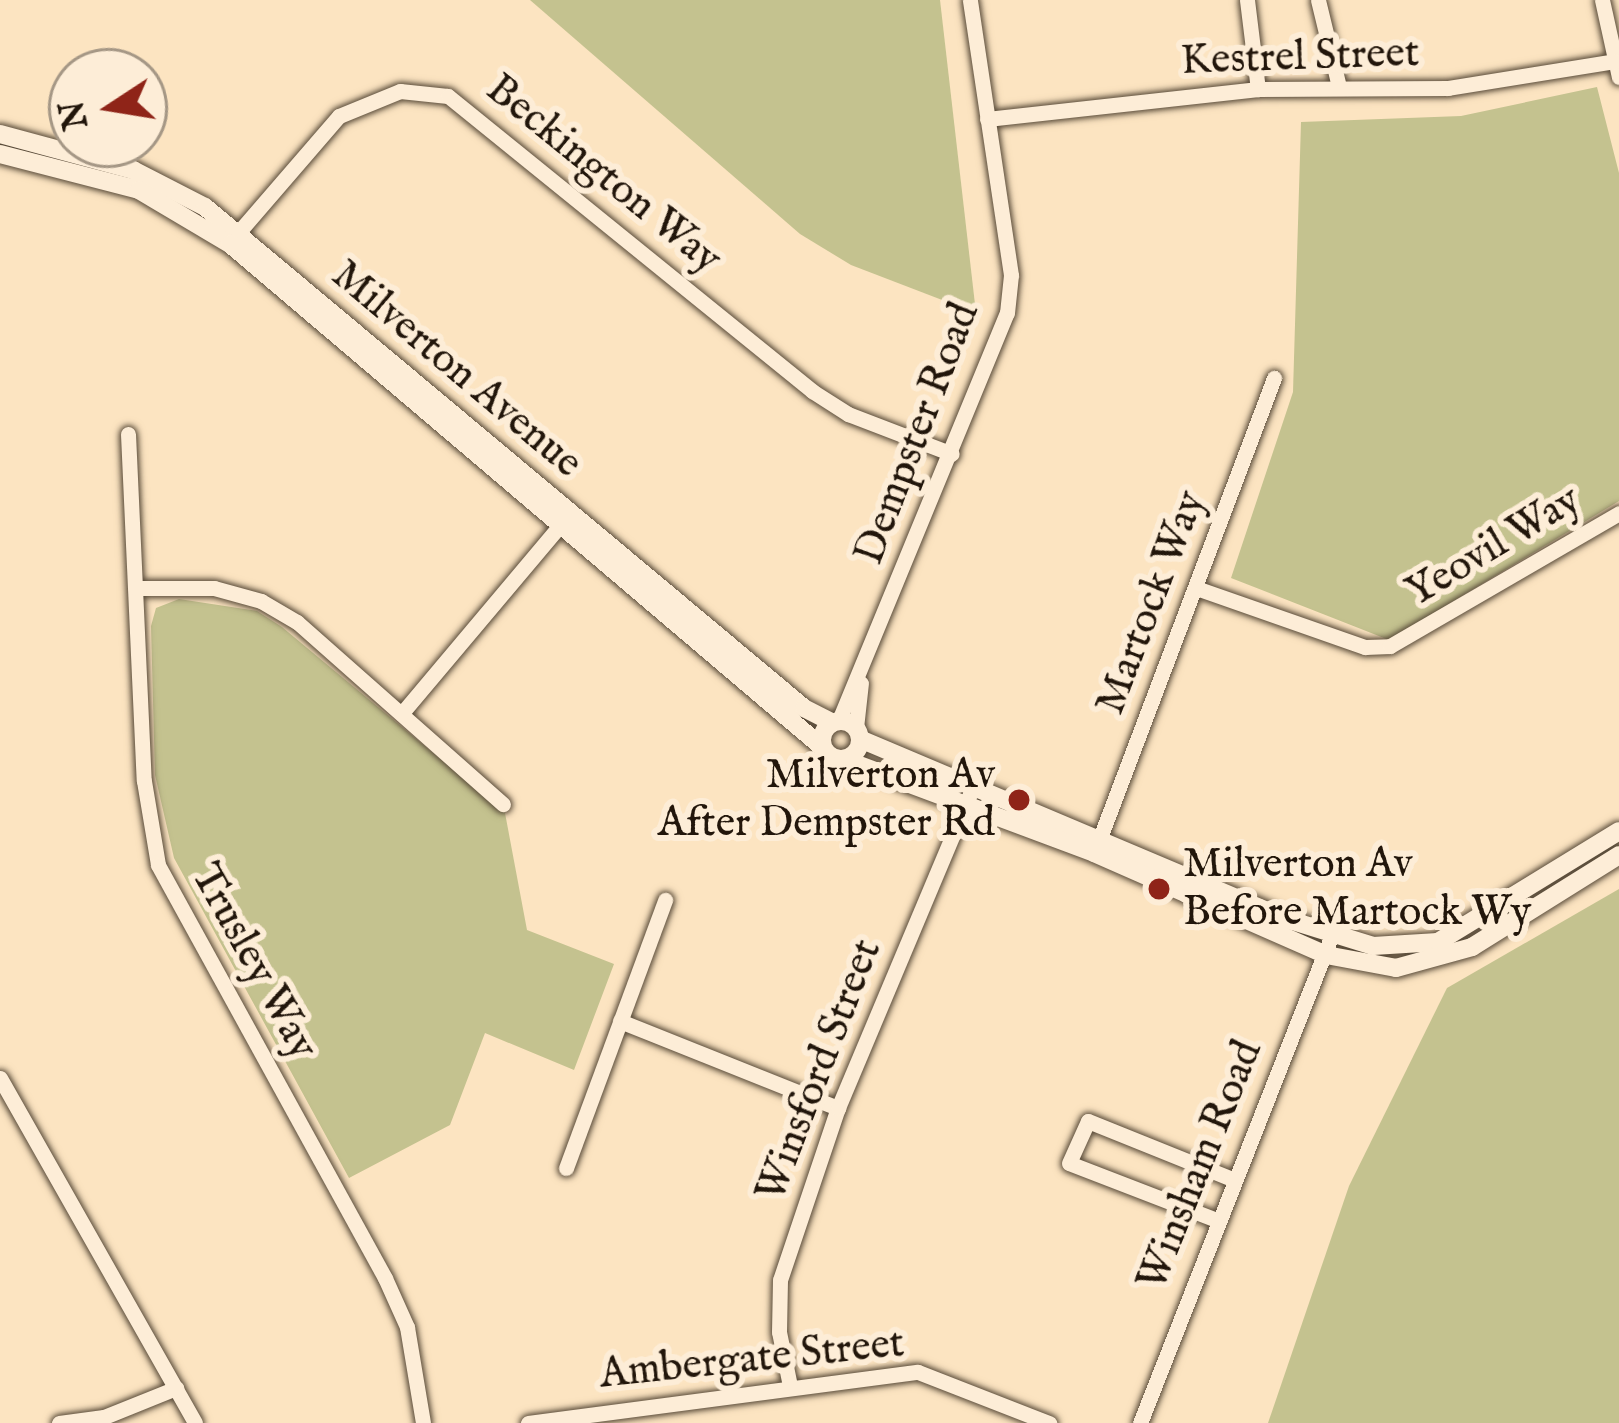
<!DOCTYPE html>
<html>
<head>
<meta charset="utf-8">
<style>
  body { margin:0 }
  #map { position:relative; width:1619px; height:1423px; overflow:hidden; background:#fce4c1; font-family:"IM FELL English",serif }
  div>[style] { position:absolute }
  .green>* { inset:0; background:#c4c28f }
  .roads { filter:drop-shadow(0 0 3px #584a38) drop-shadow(0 0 3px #584a38) }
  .minor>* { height:15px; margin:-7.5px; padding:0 7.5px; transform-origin:7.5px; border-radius:7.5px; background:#fdedd7 }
  .tertiary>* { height:18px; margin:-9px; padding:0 9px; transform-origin:9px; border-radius:9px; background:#fdedd7 }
  .tertiary>.ring { margin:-9px; padding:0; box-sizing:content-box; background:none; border:18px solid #fdedd7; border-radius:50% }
  .dots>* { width:33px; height:33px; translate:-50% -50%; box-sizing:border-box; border:6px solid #fdedd7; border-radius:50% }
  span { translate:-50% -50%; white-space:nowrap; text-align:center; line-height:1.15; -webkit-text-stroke:12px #fdedd7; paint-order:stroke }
  .street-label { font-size:42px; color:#22160b }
  .poi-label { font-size:42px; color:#22160b }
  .right { translate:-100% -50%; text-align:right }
  .left { translate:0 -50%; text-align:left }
  .north { position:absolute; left:48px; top:48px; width:120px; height:120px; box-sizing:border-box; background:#fdedd7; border:3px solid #a59785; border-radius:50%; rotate:258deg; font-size:33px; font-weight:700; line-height:48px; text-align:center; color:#22160b }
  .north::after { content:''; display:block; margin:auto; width:42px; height:54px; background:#8f2418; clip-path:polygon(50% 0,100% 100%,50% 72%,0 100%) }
</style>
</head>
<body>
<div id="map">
  <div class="green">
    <div style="clip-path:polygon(530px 0,940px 0,976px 313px,851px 265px,800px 234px)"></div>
    <div style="clip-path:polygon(1597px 87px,1619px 173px,1619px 501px,1389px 640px,1231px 578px,1293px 392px,1301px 122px,1461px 116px)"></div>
    <div style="clip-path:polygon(179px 599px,257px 611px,282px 627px,505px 813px,527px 930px,614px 964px,574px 1070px,485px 1033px,450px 1125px,349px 1178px,174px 858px,155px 775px,151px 626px,156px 608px)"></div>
    <div style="clip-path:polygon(1619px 889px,1619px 1423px,1268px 1423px,1349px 1186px,1447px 988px)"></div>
  </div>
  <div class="roads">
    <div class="minor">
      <div style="left:1247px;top:0;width:90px;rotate:83deg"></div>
      <div style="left:1318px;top:0;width:89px;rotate:76.4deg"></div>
      <div style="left:1602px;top:0;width:79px;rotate:77.6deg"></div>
      <div style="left:987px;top:119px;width:273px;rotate:-6.3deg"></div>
      <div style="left:1258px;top:89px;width:190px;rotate:-0.3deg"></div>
      <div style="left:1448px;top:88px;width:169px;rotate:-9.2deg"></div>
      <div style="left:231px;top:241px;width:165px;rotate:-49.2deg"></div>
      <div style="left:339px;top:116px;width:66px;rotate:-22.3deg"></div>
      <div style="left:400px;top:91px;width:48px;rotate:5.9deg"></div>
      <div style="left:448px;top:96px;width:469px;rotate:39deg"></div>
      <div style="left:812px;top:391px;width:43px;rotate:32.6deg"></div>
      <div style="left:848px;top:414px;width:111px;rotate:21deg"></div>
      <div style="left:128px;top:434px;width:347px;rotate:87.4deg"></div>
      <div style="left:144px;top:781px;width:85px;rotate:80.5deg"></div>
      <div style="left:158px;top:865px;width:471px;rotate:61.2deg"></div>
      <div style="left:385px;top:1278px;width:54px;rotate:65.8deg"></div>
      <div style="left:407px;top:1327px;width:97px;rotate:80.5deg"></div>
      <div style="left:136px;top:588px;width:78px"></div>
      <div style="left:214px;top:588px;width:49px;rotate:15.5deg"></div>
      <div style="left:261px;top:601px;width:42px;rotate:30.3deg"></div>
      <div style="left:297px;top:622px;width:275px;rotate:41.5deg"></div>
      <div style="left:1199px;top:589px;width:176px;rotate:19.3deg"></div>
      <div style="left:1365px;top:647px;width:25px;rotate:-2deg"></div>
      <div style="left:1390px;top:646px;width:265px;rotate:-30.1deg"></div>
      <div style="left:402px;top:713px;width:255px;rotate:-49.9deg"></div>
      <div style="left:839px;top:720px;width:440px;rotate:-67.6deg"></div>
      <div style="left:1007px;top:313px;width:38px;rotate:-84deg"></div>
      <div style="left:1011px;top:275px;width:278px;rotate:-98.5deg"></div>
      <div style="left:856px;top:728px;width:45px;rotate:-83.7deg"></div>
      <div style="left:1095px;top:851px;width:506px;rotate:-69.27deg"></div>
      <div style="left:620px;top:1021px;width:235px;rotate:21.8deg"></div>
      <div style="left:0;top:1078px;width:396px;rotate:60.5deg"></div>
      <div style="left:566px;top:1168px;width:286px;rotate:-69.7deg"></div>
      <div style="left:1214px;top:1219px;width:155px;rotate:-158.9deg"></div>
      <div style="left:1069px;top:1163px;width:46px;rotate:-65.7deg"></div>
      <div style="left:1088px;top:1121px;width:158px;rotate:21.9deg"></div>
      <div style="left:790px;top:1386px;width:55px;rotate:-101.5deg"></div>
      <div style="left:779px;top:1332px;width:52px;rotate:-88.9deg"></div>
      <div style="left:780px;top:1280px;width:182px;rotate:-71.4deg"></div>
      <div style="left:838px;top:1108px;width:344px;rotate:-67.2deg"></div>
      <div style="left:59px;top:1423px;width:45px;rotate:-7.6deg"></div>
      <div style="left:104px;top:1417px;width:78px;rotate:-21.9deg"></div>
      <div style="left:528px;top:1423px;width:393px;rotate:-7.5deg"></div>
      <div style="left:918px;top:1372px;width:141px;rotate:21.3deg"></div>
      <div style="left:1140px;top:1423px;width:522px;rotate:-68.54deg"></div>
    </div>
    <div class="tertiary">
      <div style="left:0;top:134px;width:138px;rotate:15.1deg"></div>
      <div style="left:133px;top:170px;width:81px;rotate:27.2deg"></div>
      <div style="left:205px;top:207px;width:781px;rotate:39.91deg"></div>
      <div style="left:804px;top:708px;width:31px;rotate:27deg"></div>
      <div style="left:0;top:154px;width:144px;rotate:14.5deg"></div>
      <div style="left:139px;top:190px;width:106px;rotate:30.7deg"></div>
      <div style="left:230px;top:244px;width:777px;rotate:40.35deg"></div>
      <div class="ring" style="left:822px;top:721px;width:20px;height:20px"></div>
      <div style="left:860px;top:739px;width:462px;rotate:22.9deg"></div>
      <div style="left:1286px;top:919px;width:91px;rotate:17.2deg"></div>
      <div style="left:1373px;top:946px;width:65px;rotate:-3.5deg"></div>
      <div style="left:1438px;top:942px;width:212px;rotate:-31.5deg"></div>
      <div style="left:843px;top:759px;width:268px;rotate:20.5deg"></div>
      <div style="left:1094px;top:853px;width:253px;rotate:23.7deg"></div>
      <div style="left:1326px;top:955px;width:71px;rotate:10.5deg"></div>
      <div style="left:1396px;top:968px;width:79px;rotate:-15.4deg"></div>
      <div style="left:1472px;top:947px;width:173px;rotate:-32deg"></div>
    </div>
  </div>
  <div class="dots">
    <div style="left:1019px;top:800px;background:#8f2418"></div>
    <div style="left:1159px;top:889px;background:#8f2418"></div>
  </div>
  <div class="street-label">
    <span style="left:1300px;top:58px;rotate:-2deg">Kestrel Street</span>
    <span style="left:603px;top:175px;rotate:39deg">Beckington Way</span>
    <span style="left:456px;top:370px;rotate:40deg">Milverton Avenue</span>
    <span style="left:918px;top:434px;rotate:-69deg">Dempster Road</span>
    <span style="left:1494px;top:547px;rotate:-31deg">Yeovil Way</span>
    <span style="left:1152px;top:603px;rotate:-69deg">Martock Way</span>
    <span style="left:253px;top:962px;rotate:61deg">Trusley Way</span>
    <span style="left:820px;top:1071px;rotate:-69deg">Winsford Street</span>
    <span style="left:1201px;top:1166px;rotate:-68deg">Winsham Road</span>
    <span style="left:752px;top:1360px;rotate:-6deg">Ambergate Street</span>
  </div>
  <div class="poi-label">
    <span class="right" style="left:995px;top:800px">Milverton Av<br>After Dempster Rd</span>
    <span class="left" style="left:1183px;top:889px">Milverton Av<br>Before Martock Wy</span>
  </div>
  <div class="north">N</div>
</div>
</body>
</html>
